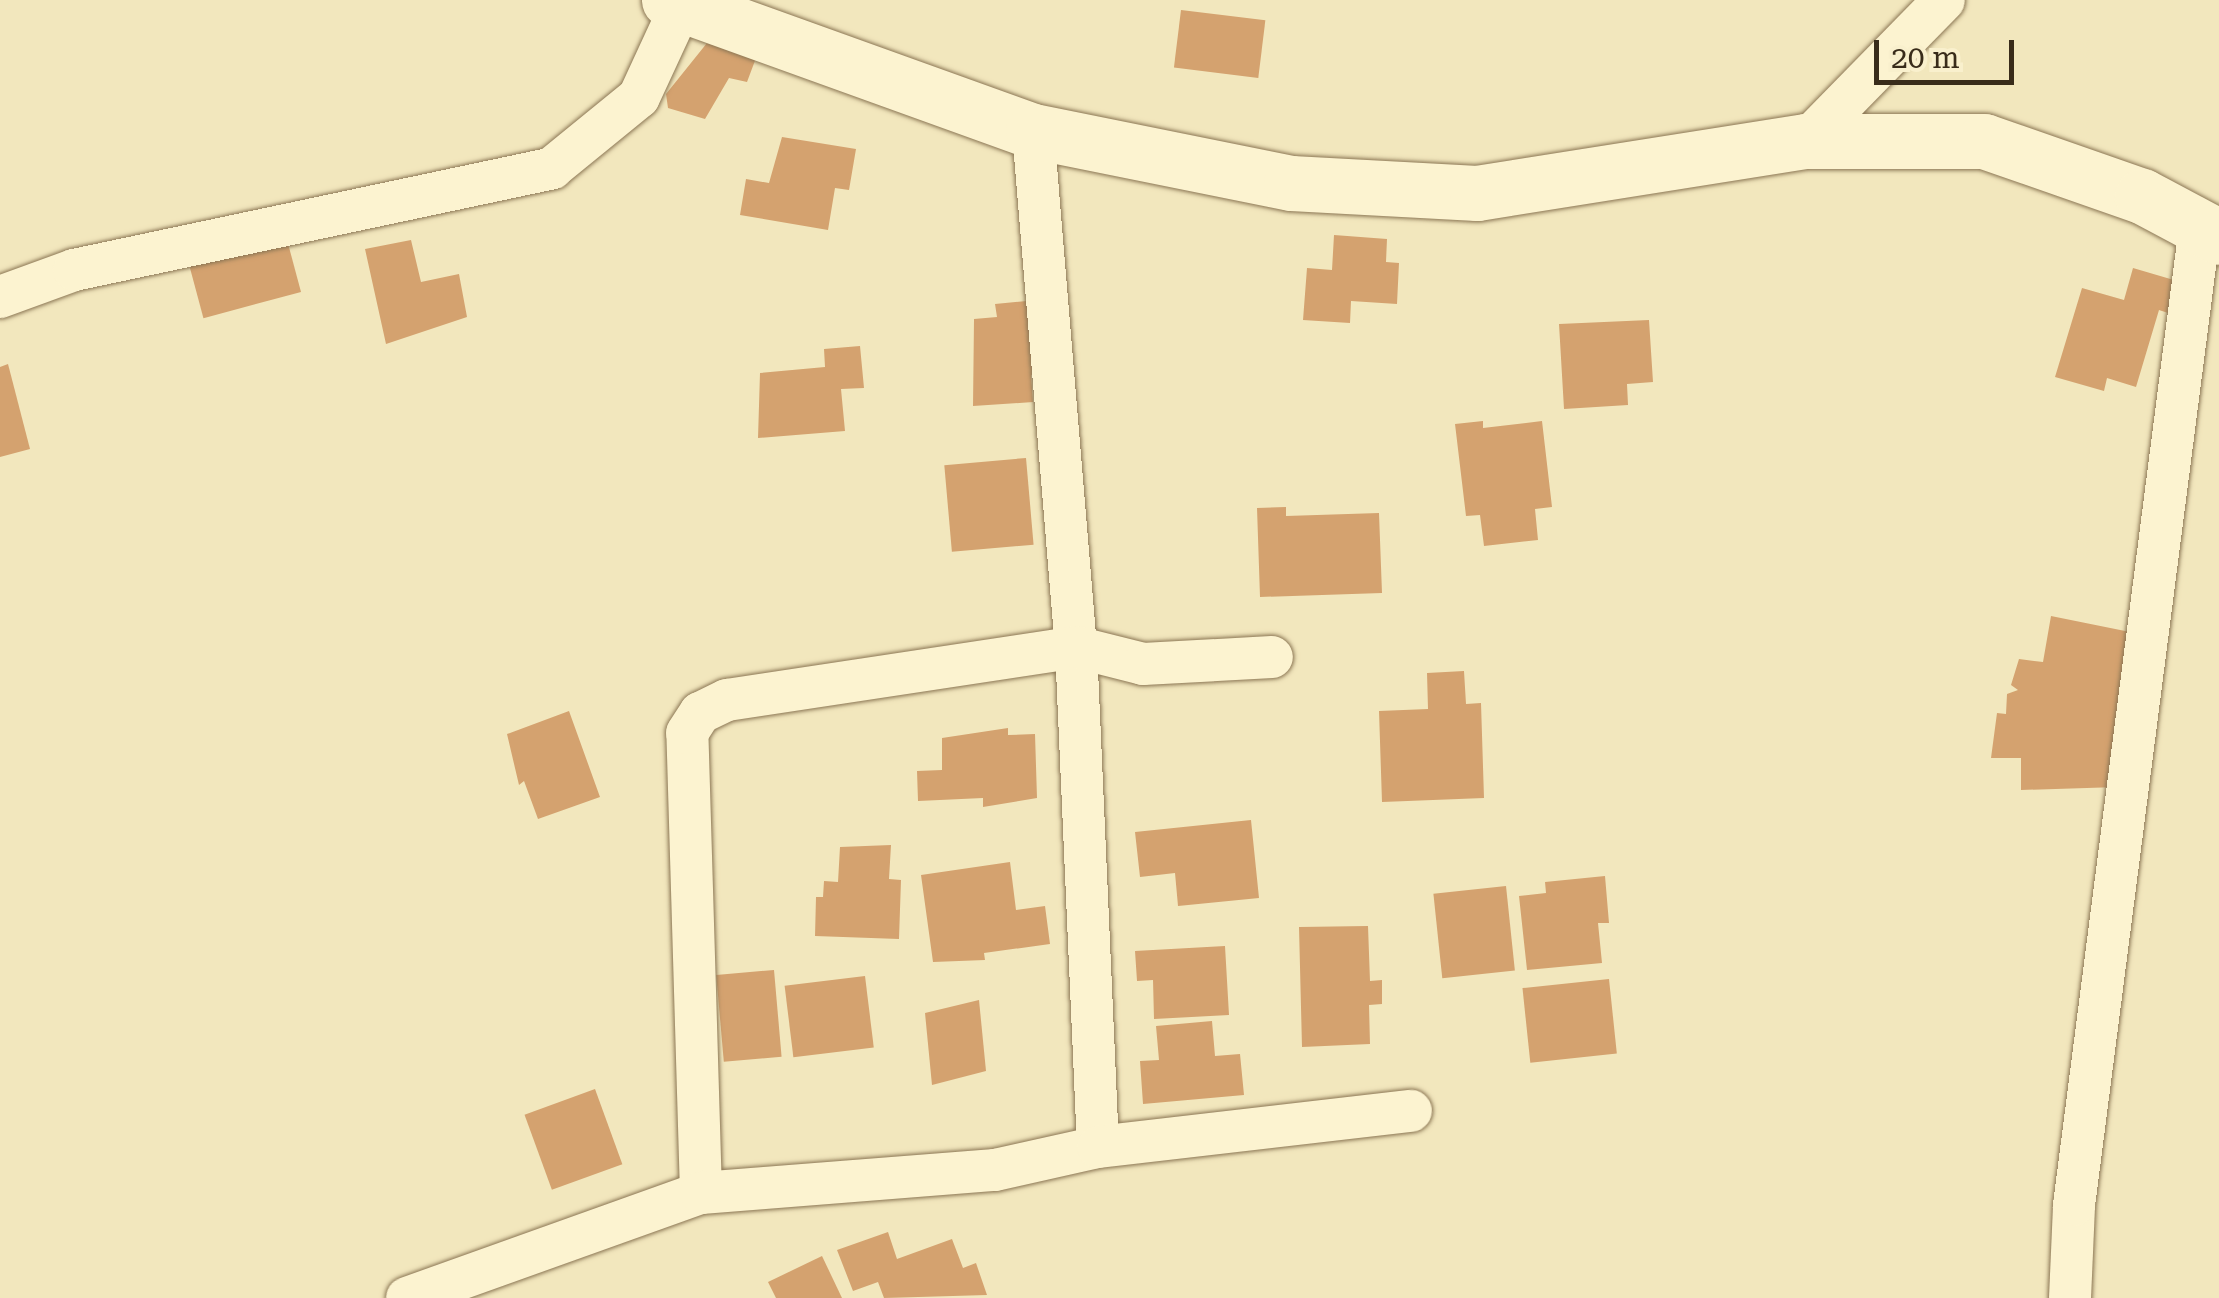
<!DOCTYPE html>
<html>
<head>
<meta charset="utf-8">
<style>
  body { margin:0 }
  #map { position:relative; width:2219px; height:1298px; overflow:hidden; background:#f2e7bd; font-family:"Roboto Serif",serif }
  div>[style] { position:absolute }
  .building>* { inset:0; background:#d4a26f; transform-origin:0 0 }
  .roads { filter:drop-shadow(0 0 2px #8b7654) drop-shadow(0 0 2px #8b7654) }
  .street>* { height:42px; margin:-21px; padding:0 21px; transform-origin:21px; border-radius:21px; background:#fcf3d0 }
  .secondary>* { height:55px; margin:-27.5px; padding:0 27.5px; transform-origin:27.5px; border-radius:27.5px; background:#fcf3d0 }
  span { translate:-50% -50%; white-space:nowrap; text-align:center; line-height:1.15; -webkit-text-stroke:10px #f9f0cd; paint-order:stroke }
  .scale { position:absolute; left:1874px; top:40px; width:140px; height:45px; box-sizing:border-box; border:5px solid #392c1a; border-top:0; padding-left:12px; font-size:30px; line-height:35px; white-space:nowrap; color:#392c1a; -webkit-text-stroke:8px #f9f0cd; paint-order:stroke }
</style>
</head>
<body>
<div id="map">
  <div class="building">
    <div style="left:1181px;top:10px;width:85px;height:58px;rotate:7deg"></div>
    <div style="clip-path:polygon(707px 43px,756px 58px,747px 82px,729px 78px,705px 119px,668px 108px,666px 94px)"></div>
    <div style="clip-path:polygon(782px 137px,856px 149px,849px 190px,835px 188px,828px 230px,740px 215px,746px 179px,769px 183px)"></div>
    <div style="clip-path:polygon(1334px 235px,1387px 239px,1386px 262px,1399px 263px,1397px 304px,1351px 301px,1350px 323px,1303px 320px,1307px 268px,1332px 270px)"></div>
    <div style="left:286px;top:236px;width:58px;height:101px;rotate:75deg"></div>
    <div style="clip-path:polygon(411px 240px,421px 282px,459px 274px,467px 317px,386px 344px,365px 249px)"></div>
    <div style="clip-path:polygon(2133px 268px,2184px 283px,2174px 315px,2159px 310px,2136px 387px,2107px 378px,2104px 391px,2055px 377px,2082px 288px,2124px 300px)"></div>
    <div style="clip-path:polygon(1038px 300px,1044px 374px,1031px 375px,1033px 402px,973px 406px,974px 319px,997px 317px,995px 304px)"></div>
    <div style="clip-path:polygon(1649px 320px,1653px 382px,1627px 384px,1628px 405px,1564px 409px,1559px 324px)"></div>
    <div style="clip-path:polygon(860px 346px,864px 388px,841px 389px,845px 431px,758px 438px,760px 373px,825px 367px,824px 349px)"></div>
    <div style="clip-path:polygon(8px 364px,30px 449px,0 457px,0 367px)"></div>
    <div style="clip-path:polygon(1483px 421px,1483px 428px,1542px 421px,1552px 507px,1535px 509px,1538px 540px,1484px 546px,1480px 515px,1466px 516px,1455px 424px)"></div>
    <div style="left:1026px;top:458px;width:87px;height:82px;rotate:85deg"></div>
    <div style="clip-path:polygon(1286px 507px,1286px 516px,1379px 513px,1382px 593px,1260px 597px,1257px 508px)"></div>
    <div style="clip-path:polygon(2051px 616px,2135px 633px,2118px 787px,2021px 790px,2021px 758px,1991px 758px,1997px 713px,2006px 714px,2007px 694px,2018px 690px,2011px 685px,2019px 659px,2043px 662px)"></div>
    <div style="clip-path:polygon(1464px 671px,1466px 704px,1481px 703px,1484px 798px,1382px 802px,1379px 711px,1428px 709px,1427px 673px)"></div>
    <div style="clip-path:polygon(569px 711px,600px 797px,538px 819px,524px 781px,519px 785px,507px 734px)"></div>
    <div style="clip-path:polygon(1008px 728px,1008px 735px,1035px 734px,1037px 798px,983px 807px,983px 798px,918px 801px,917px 771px,942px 770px,942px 738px)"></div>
    <div style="clip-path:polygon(1251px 820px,1259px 898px,1178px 906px,1175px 873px,1140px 877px,1135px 832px)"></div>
    <div style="clip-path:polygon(891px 845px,889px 879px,901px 880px,899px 939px,815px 936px,816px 897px,823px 897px,824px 881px,838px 882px,840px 847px)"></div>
    <div style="clip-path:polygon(1010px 862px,1016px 910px,1045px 906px,1050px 944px,984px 953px,985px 960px,933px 962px,921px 875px)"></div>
    <div style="clip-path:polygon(1605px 876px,1609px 923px,1598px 923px,1602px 963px,1527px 970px,1519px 896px,1546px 893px,1545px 882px)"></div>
    <div style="left:1506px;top:886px;width:85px;height:73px;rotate:84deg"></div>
    <div style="clip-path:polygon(1368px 926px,1370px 981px,1382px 980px,1382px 1004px,1369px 1005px,1370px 1044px,1302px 1047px,1299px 927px)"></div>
    <div style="clip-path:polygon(1225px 946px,1229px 1015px,1154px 1019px,1153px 980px,1137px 981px,1135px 951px)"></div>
    <div style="left:774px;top:970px;width:87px;height:58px;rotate:85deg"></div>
    <div style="left:865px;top:976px;width:72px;height:81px;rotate:83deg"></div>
    <div style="left:1609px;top:979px;width:75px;height:87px;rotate:84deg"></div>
    <div style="clip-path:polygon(979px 1000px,986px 1071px,932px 1085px,925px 1013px)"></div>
    <div style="clip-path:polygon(1212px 1021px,1215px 1056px,1240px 1054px,1244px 1095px,1143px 1104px,1140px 1061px,1159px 1060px,1156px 1026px)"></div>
    <div style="left:595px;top:1089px;width:80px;height:75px;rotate:70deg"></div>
    <div style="clip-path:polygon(888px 1232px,897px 1259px,952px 1239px,963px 1268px,976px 1263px,987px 1295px,884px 1298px,878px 1282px,853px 1291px,837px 1250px)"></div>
    <div style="clip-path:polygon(822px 1256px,842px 1298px,776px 1298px,768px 1282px)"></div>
  </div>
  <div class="roads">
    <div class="street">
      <div style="left:1033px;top:131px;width:518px;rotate:85.24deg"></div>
      <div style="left:1076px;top:647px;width:500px;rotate:87.48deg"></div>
      <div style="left:1806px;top:141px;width:197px;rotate:-45.6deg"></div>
      <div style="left:0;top:297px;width:79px;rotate:-20deg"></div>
      <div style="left:74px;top:270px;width:489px;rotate:-12deg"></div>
      <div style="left:552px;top:168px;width:112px;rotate:-39.2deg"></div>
      <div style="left:639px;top:97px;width:102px;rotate:-65.2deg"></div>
      <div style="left:701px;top:1193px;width:460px;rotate:-91.7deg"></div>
      <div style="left:687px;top:733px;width:24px;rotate:-57deg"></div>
      <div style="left:700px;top:713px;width:30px;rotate:-26deg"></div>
      <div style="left:727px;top:700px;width:353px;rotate:-8.6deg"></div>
      <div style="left:1076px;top:647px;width:69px;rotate:14.2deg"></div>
      <div style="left:1143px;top:664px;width:129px;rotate:-3.1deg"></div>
      <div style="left:407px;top:1298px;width:312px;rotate:-19.7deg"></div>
      <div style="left:701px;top:1193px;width:295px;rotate:-4.5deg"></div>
      <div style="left:995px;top:1170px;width:106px;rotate:-12.6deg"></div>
      <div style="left:1098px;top:1147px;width:315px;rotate:-6.6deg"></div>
      <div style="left:2070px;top:1298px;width:93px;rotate:-87.5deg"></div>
      <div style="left:2074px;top:1205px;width:986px;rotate:-82.66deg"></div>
    </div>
    <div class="secondary">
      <div style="left:669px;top:0;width:387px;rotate:19.8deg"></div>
      <div style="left:1033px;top:131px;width:263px;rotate:11.4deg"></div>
      <div style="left:1291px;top:183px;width:186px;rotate:3.1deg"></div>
      <div style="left:1477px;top:193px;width:333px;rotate:-9deg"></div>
      <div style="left:1806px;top:141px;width:178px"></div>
      <div style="left:1984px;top:141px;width:167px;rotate:19.2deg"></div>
      <div style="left:2142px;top:196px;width:87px;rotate:28deg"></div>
    </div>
  </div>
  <div class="scale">20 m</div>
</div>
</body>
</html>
